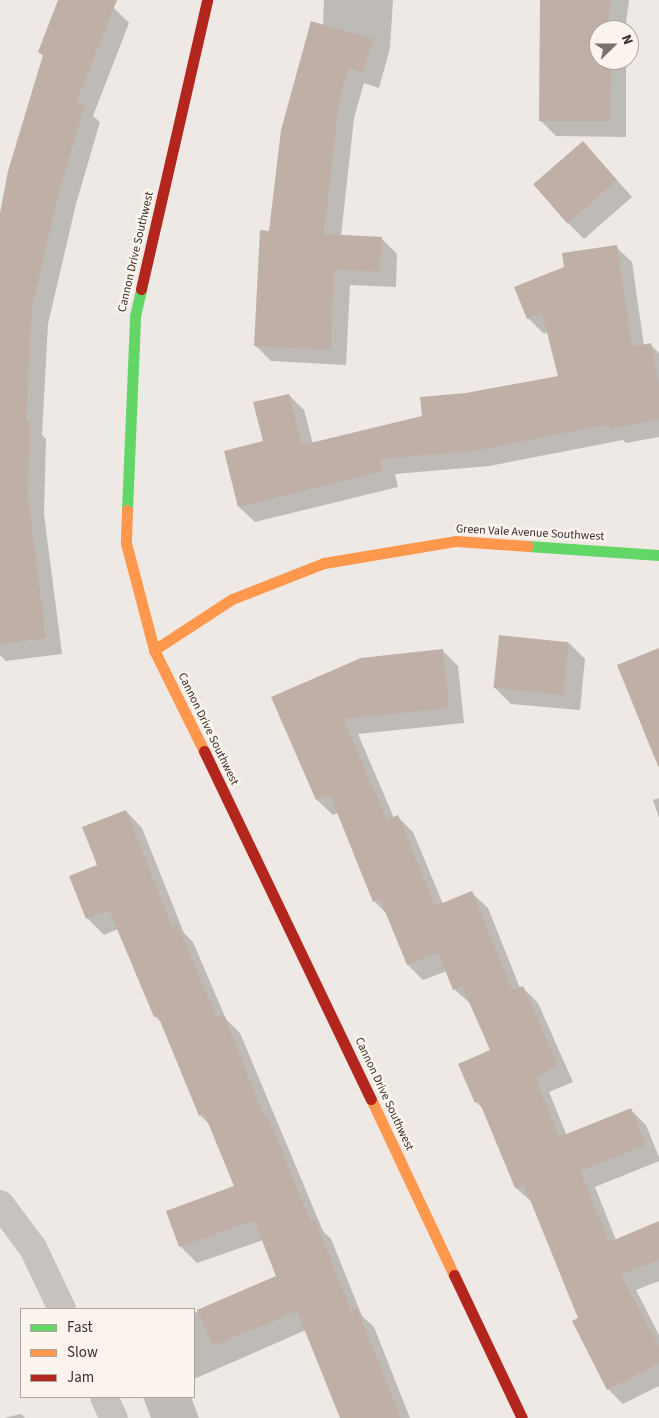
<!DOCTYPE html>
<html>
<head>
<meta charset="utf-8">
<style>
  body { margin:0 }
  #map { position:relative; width:659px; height:1418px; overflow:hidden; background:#eee9e4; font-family:"Source Sans 3",sans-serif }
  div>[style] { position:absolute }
  .shadow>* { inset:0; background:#0003 }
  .building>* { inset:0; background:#c0afa7; transform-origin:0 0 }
  .street>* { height:28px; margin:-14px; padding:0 14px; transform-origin:14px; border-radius:14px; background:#c7c2bd }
  .fast>* { height:11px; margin:-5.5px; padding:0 5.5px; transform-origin:5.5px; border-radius:5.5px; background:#63d668 }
  .slow>* { height:11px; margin:-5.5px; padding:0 5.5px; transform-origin:5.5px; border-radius:5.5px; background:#ff974d }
  .jam>* { height:11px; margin:-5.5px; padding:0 5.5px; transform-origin:5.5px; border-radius:5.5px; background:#b3261e }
  span { translate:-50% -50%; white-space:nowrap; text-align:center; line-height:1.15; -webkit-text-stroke:5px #faf4ed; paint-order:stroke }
  .street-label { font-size:12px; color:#38302b }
  .legend { position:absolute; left:20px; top:1308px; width:175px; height:90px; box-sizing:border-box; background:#faf4ed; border:1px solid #aca69f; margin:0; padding:6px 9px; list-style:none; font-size:15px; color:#38302b }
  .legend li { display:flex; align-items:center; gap:10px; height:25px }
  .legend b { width:25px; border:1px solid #aca69f }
  .north { position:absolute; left:589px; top:20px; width:50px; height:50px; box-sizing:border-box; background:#faf4ed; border:1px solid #aca69f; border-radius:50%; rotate:68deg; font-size:14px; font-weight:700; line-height:20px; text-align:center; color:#38302b }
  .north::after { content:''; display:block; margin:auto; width:18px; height:22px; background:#78716c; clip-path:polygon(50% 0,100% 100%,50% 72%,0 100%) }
</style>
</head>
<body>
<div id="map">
  <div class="shadow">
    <div style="clip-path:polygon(60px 0,95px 0,113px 7px,129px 23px,93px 116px,100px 122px,76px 204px,48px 324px,42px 435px,46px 439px,44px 514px,62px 654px,6px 661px,0 655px,0 214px,44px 57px,39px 52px)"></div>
    <div style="clip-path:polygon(324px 0,393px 0,390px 48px,379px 88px,364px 83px,354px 118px,341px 236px,381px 238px,397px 254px,396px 287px,350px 285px,346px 365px,271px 361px,255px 345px,270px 232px,323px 26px)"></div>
    <div style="clip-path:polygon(558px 0,629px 0,625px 30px,599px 30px,599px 60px,626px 60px,626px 137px,556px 136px,540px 120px)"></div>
    <div style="clip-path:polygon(583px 142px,632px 197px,584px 239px,568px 223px)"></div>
    <div style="clip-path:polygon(616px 247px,632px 262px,644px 346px,650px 344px,659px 353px,659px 437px,626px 443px,623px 440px,489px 466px,395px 474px,398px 487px,255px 522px,239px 507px,265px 442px,289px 395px,304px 410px,313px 444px,423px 417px,466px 394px,560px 377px,548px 332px,544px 334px,528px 318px)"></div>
    <div style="clip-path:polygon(569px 643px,585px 659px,580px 710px,511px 704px,495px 688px)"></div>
    <div style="clip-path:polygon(443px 651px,458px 666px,464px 723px,358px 734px,394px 818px,398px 817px,413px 832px,443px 904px,472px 893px,488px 908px,520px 988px,522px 987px,538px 1003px,573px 1082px,549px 1092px,567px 1136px,631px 1110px,646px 1125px,659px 1157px,659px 1161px,595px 1187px,616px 1240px,659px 1223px,659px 1281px,636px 1290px,659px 1335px,659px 1386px,623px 1404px,608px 1389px,533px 1203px,516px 1188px,484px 1110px,476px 1102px,491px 1050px,471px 1004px,454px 989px,447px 971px,423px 980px,408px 965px,388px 915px,374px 901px,338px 813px,333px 815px,317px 800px,272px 698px)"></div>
    <div style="clip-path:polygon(659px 798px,659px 818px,653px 800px)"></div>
    <div style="clip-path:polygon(126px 811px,142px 828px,184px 933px,193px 942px,226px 1019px,240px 1033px,323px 1231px,331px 1239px,362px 1316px,374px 1327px,410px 1418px,348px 1418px,306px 1330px,194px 1379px,194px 1313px,278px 1277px,263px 1240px,197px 1263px,181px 1247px,168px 1211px,236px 1187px,211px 1126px,200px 1115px,163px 1024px,155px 1016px,118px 929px,104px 935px,87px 918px,98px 866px)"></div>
    <div style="clip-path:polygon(143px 1397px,191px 1397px,199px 1418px,151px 1418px)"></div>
    <div style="clip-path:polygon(21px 1414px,25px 1418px,4px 1418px)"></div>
  </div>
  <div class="building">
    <div style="clip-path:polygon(58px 0,117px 0,76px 103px,85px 105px,60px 188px,32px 307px,26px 422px,30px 422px,28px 497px,46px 638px,0 644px,0 213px,8px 171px,43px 55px,38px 52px)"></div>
    <div style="clip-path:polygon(540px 0,611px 0,607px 30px,599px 30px,599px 60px,611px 60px,610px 121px,539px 121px)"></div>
    <div style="clip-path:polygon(311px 21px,373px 39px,363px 73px,348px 68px,339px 101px,324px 234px,382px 237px,380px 272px,334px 269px,331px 350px,254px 346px,260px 230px,269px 231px,281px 130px)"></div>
    <div style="left:583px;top:141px;width:52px;height:66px;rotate:49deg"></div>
    <div style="clip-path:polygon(617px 245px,632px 347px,651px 343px,659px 386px,659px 419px,610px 429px,609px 424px,473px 451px,380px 459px,383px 471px,238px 507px,224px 451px,263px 441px,253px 402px,289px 394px,302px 445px,422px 416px,420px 397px,466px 393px,558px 376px,542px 313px,527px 319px,514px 287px,564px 267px,562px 253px)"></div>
    <div style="left:499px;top:635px;width:70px;height:53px;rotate:6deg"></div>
    <div style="clip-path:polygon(659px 648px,659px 766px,658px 766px,617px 665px)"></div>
    <div style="clip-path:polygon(443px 649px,449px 708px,343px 719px,387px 820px,398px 815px,435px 906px,472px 891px,512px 990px,523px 986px,558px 1066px,535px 1077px,559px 1137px,631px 1108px,646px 1145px,580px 1171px,609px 1242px,659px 1221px,659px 1260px,621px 1275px,659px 1347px,659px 1363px,607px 1390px,572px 1321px,578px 1318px,524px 1185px,515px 1188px,479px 1101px,475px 1103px,458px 1064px,490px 1050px,462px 986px,453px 990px,438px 953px,407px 965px,380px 899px,373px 902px,330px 795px,316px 800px,271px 697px,361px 658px)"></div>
    <div style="clip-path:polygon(126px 810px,172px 926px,177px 924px,217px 1018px,224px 1015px,264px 1116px,267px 1115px,311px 1222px,315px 1220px,351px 1311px,357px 1309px,401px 1418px,340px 1418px,297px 1311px,213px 1346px,197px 1310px,276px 1276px,254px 1220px,179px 1247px,166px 1211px,234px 1186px,204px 1113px,199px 1116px,158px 1016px,154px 1017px,109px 910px,86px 919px,69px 876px,97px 865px,82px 827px)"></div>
  </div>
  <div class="street">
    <div style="left:0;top:1204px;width:55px;rotate:53.1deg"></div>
    <div style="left:33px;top:1248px;width:68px;rotate:64.6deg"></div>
    <div style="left:104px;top:1397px;width:23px;rotate:65deg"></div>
  </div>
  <div class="fast">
    <div style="left:127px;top:510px;width:194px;rotate:-87.6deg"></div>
    <div style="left:135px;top:316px;width:28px;rotate:-77deg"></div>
    <div style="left:528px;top:546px;width:131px;rotate:3.9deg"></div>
  </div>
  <div class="slow">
    <div style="left:127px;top:510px;width:33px;rotate:92deg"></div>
    <div style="left:126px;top:543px;width:111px;rotate:75.3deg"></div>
    <div style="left:154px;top:650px;width:113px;rotate:63.7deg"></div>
    <div style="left:154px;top:650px;width:93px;rotate:-33.2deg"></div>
    <div style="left:232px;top:599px;width:99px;rotate:-21.4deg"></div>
    <div style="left:324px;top:563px;width:134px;rotate:-9.5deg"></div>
    <div style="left:456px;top:541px;width:72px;rotate:4deg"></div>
    <div style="left:371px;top:1099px;width:195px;rotate:64.8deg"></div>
  </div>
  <div class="jam">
    <div style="left:141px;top:289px;width:296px;rotate:-77.1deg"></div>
    <div style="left:204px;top:751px;width:386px;rotate:64.4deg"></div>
    <div style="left:454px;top:1275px;width:158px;rotate:64.6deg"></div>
  </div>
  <div class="street-label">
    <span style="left:136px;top:252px;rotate:-77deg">Cannon Drive Southwest</span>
    <span style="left:530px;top:533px;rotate:3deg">Green Vale Avenue Southwest</span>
    <span style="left:208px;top:729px;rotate:64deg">Cannon Drive Southwest</span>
    <span style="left:384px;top:1094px;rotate:65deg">Cannon Drive Southwest</span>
  </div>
  <ul class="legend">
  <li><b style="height:6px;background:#63d668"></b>Fast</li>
  <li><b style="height:6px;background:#ff974d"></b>Slow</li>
  <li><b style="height:6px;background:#b3261e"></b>Jam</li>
  </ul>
  <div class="north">N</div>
</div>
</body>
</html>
